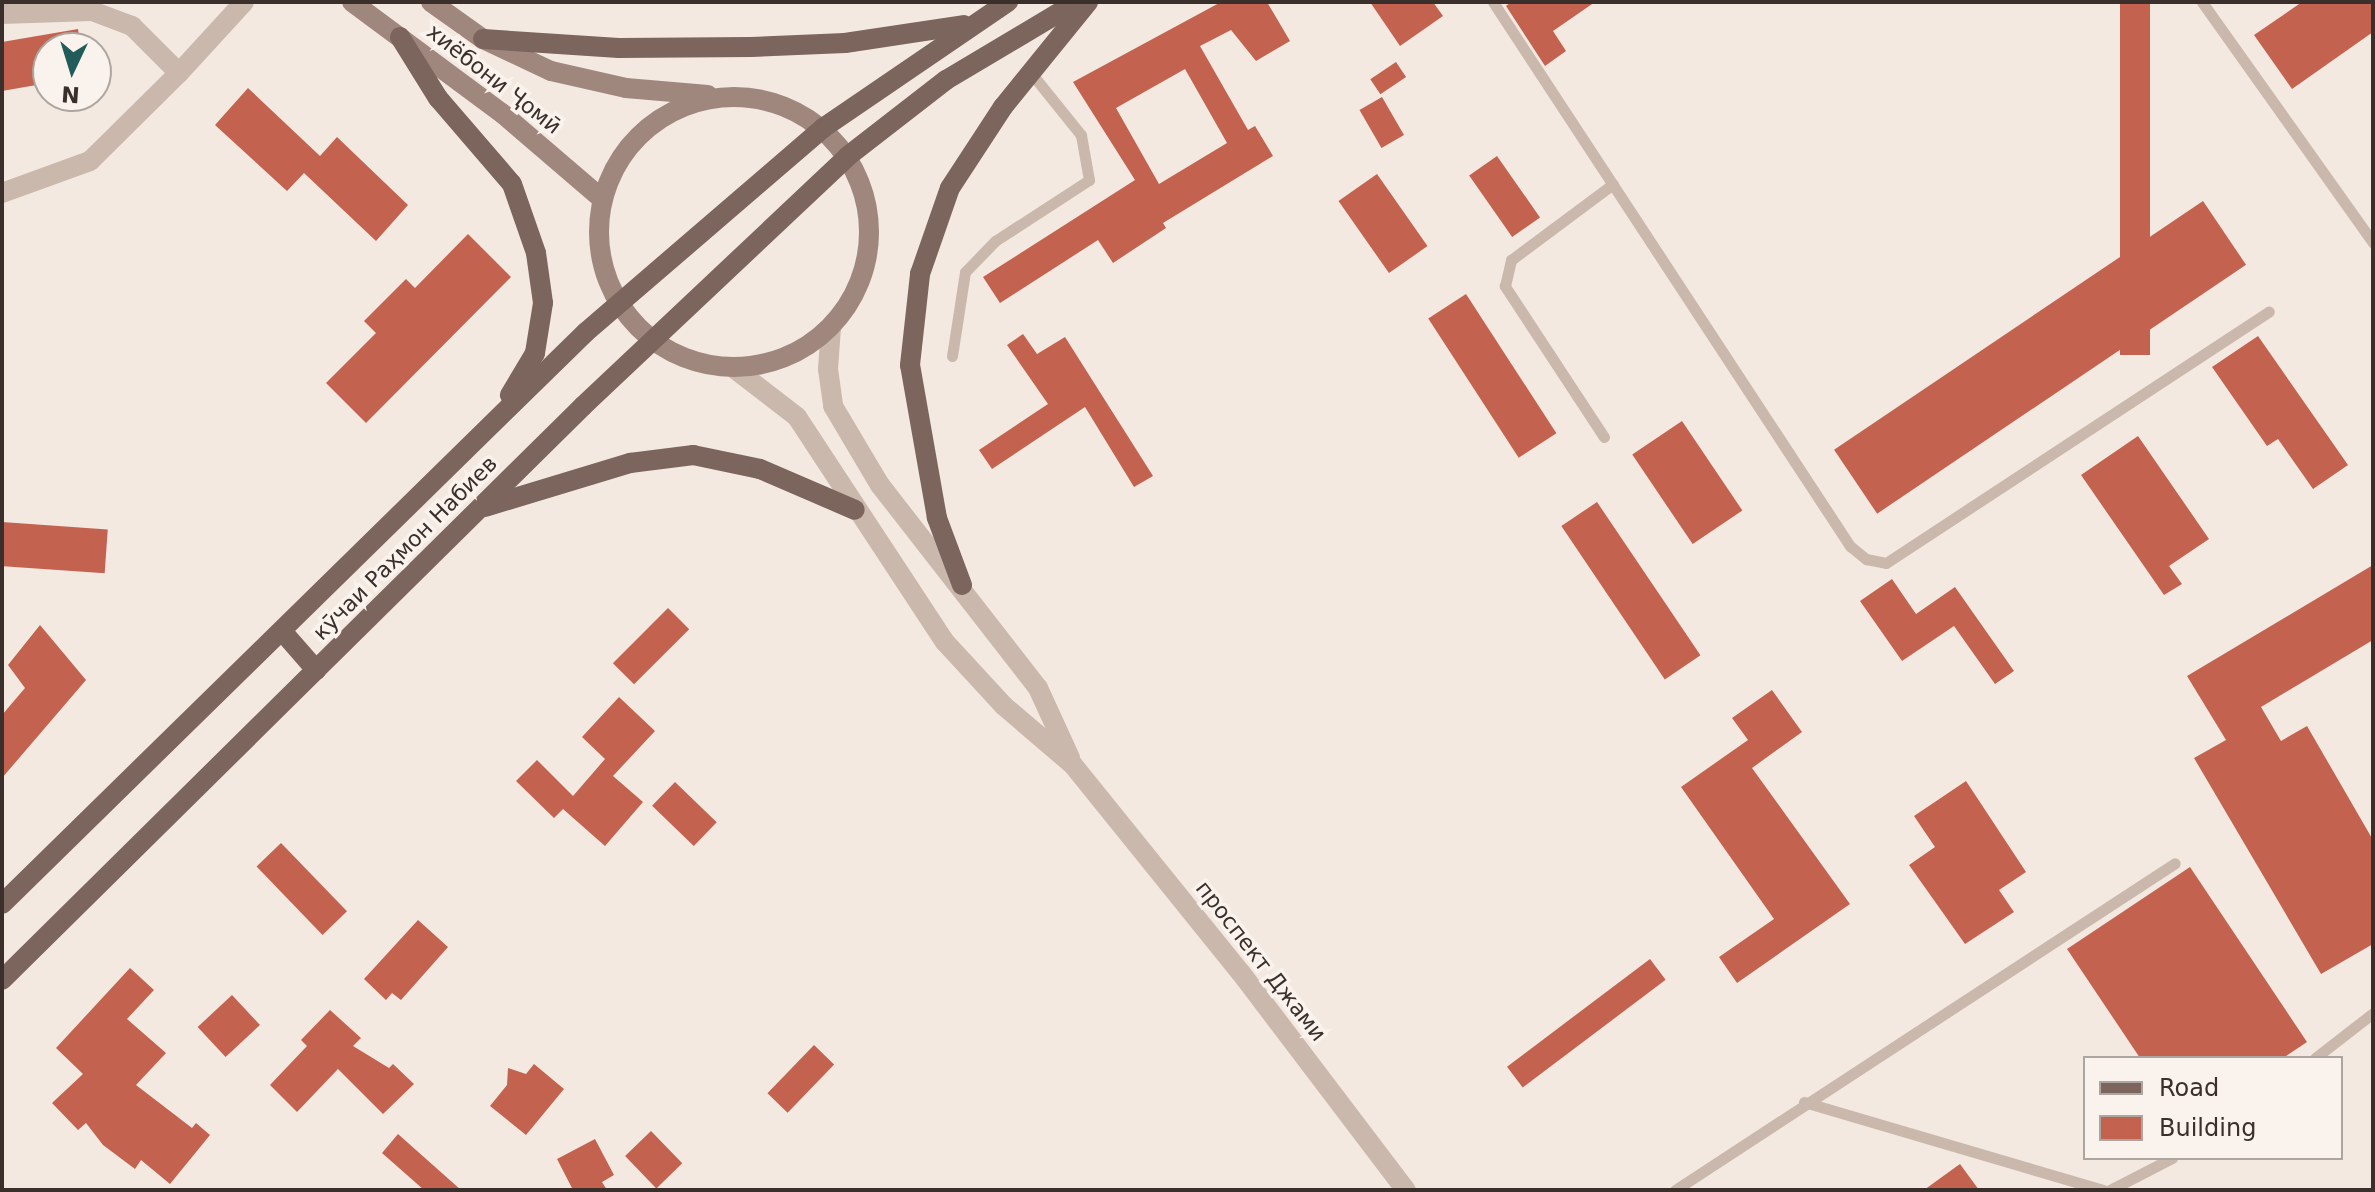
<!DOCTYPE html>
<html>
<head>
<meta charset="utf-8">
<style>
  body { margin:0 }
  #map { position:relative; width:2375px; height:1192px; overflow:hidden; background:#f3e9e1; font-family:"DejaVu Sans",sans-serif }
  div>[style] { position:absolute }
  .building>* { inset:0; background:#c3634f; transform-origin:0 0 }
  .service>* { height:11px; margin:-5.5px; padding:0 5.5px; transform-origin:5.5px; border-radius:5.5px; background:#cbb8ac }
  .minor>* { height:20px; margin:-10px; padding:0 10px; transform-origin:10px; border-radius:10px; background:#cbb8ac }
  .tertiary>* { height:20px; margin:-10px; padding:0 10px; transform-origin:10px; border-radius:10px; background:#cbb8ac }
  .secondary>* { height:20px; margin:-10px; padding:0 10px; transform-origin:10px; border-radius:10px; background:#9f877e }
  .secondary>.ring { margin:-10px; padding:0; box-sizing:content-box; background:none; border:20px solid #9f877e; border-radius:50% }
  .primary>* { height:20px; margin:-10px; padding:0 10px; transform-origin:10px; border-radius:10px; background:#7b655d }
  span { translate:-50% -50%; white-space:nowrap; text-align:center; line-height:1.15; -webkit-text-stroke:7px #faf3ed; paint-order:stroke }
  .street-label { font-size:22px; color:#3a2f2b }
  .frame { position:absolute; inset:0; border:4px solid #3a2f2b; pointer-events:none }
  .legend { position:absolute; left:2083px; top:1056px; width:260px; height:104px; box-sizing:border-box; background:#faf3ed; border:2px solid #ada59f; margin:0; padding:10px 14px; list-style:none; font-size:24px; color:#3a2f2b }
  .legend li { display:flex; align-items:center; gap:16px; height:40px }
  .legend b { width:40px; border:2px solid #ada59f }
  .north { position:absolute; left:32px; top:32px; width:80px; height:80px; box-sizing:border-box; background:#faf3ed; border:2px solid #ada59f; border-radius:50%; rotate:184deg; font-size:22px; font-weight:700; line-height:32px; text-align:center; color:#3a2f2b }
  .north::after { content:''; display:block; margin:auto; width:28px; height:36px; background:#215b5a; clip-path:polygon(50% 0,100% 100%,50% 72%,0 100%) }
</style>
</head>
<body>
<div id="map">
  <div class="building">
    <div style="clip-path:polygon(evenodd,1221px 2px,1267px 2px,1290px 41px,1256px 61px,1231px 30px,1200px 46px,1248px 130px,1255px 126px,1273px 156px,1163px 223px,1166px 228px,1113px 263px,1098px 240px,1000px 303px,983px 277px,1135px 180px,1073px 82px,1221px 2px,1185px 69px,1227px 143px,1159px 184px,1116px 108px,1185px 69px)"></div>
    <div style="clip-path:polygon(1370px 2px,1433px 2px,1443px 16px,1400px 46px)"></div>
    <div style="clip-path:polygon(1511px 2px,1595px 2px,1553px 31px,1566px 51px,1545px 66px,1506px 6px)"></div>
    <div style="left:2120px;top:2px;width:30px;height:353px"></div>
    <div style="clip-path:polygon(2302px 2px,2373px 2px,2373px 32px,2292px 89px,2254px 35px)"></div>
    <div style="clip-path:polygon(78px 29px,81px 48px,48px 48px,48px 83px,2px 91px,2px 42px)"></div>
    <div style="left:1396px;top:62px;width:18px;height:31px;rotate:56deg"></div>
    <div style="clip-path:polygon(248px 88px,320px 156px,337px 137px,408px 205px,376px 241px,304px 173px,287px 191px,215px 125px)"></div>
    <div style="left:1382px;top:97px;width:44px;height:26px;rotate:60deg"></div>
    <div style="left:1497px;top:156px;width:75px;height:34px;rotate:55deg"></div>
    <div style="left:1377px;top:174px;width:88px;height:47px;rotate:55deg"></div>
    <div style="left:2203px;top:201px;width:77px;height:445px;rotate:56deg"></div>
    <div style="clip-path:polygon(468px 234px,511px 277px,366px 423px,326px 383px,376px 333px,364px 321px,406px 279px,415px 288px)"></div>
    <div style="left:1466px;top:294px;width:166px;height:45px;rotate:57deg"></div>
    <div style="clip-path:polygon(1023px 334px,1037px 354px,1065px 337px,1153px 476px,1134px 487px,1085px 407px,992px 469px,979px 450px,1048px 404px,1007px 345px)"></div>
    <div style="clip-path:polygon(2258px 336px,2348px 465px,2313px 489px,2278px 439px,2267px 446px,2212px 367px)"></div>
    <div style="left:1682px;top:421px;width:108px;height:60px;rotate:56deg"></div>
    <div style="clip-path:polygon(2138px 436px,2209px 539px,2169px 566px,2182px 584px,2164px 595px,2081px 475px)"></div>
    <div style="left:1597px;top:502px;width:185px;height:43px;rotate:56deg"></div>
    <div style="left:2px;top:522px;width:106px;height:44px;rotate:4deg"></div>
    <div style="clip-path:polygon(2373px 565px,2373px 640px,2261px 707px,2281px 741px,2307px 726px,2373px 840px,2373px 944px,2321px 974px,2194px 758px,2226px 740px,2187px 676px)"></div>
    <div style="clip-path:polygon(1892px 579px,1916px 614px,1955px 587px,2014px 671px,1995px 684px,1954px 626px,1902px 661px,1860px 601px)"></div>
    <div style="left:668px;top:608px;width:30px;height:78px;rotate:45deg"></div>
    <div style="clip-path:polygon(40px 625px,86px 680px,2px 778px,2px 715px,25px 688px,8px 665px)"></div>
    <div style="clip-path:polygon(1772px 690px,1802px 732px,1752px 768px,1850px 904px,1737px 983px,1719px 957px,1774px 919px,1681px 787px,1748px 740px,1732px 718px)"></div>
    <div style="clip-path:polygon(619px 697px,655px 731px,613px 776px,643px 802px,605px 846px,563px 809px,554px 818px,516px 781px,537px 760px,573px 796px,605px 759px,582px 737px)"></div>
    <div style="clip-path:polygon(1966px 781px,2026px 872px,1999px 890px,2014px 912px,1965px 944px,1909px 865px,1935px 847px,1914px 816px)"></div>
    <div style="left:675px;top:782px;width:58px;height:33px;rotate:44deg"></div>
    <div style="left:281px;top:843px;width:95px;height:34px;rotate:46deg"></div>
    <div style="clip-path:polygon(2190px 867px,2307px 1042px,2283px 1058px,2140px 1058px,2067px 949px)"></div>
    <div style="clip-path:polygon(418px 920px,448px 947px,401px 1000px,392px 993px,386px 1000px,364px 979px)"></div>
    <div style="left:1650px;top:959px;width:26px;height:179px;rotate:53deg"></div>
    <div style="clip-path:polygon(130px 968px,154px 990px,127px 1019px,166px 1053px,136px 1085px,192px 1128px,196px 1123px,210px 1135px,170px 1184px,141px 1160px,135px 1169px,103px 1145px,86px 1123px,78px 1130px,52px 1103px,83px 1074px,56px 1048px)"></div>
    <div style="left:232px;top:995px;width:41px;height:47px;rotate:47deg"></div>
    <div style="clip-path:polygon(330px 1010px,361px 1038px,353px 1046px,389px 1068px,393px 1064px,414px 1084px,383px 1114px,338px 1069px,297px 1112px,270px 1085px,307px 1046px,301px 1040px)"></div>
    <div style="left:814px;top:1045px;width:28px;height:67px;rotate:44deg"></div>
    <div style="clip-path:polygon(534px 1064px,564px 1089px,526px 1135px,490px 1106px,507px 1085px,508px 1068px,526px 1074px)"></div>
    <div style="left:651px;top:1131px;width:45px;height:36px;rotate:46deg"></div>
    <div style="clip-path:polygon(398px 1134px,461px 1190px,424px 1190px,382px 1153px)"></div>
    <div style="clip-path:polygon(595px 1139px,614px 1175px,602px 1182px,607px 1190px,573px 1190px,557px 1159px)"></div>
    <div style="clip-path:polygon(1960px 1164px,1979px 1190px,1924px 1190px,1953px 1169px)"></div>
  </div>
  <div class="service">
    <div style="left:1493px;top:2px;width:651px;rotate:56.73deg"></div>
    <div style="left:1850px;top:546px;width:21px;rotate:39deg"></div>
    <div style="left:1866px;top:559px;width:20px;rotate:11deg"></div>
    <div style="left:1886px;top:563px;width:458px;rotate:-33.3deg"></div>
    <div style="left:2202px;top:2px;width:296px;rotate:54.6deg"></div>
    <div style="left:952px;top:356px;width:85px;rotate:-81.2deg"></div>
    <div style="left:965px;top:272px;width:43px;rotate:-45.9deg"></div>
    <div style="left:995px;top:241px;width:112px;rotate:-33deg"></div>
    <div style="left:1089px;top:180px;width:46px;rotate:-100.1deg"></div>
    <div style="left:1081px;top:135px;width:78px;rotate:-128.8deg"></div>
    <div style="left:1604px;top:437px;width:181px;rotate:-123.3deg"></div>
    <div style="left:1505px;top:286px;width:27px;rotate:-77deg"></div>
    <div style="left:1511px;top:260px;width:127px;rotate:-36.7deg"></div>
    <div style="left:2315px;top:1058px;width:73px;rotate:-37.8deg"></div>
    <div style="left:1804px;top:1102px;width:312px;rotate:16.4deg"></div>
    <div style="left:1675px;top:1190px;width:597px;rotate:-33.18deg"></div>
    <div style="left:2110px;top:1190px;width:70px;rotate:-27.3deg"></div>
  </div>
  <div class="minor">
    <div style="left:2px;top:14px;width:90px;rotate:-1.9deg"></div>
    <div style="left:92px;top:11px;width:43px;rotate:20.6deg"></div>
    <div style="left:132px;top:26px;width:66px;rotate:45deg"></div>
    <div style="left:179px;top:73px;width:125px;rotate:135.3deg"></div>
    <div style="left:90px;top:161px;width:94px;rotate:160deg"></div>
    <div style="left:179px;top:73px;width:96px;rotate:-47.5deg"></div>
    <div style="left:1073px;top:765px;width:267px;rotate:51.1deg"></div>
    <div style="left:1241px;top:973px;width:273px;rotate:52.8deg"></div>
  </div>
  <div class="tertiary">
    <div style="left:831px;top:328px;width:41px;rotate:94.2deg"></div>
    <div style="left:828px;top:369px;width:37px;rotate:82deg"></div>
    <div style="left:833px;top:406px;width:92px;rotate:59.3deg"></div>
    <div style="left:880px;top:485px;width:257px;rotate:52.1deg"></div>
    <div style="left:1038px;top:688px;width:77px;rotate:65.4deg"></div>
    <div style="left:735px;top:369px;width:78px;rotate:37.7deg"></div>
    <div style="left:797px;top:417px;width:269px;rotate:56.7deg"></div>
    <div style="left:945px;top:642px;width:87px;rotate:47.3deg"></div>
    <div style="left:1004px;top:706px;width:91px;rotate:40.5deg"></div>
  </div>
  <div class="secondary">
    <div style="left:352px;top:2px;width:188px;rotate:36.6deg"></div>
    <div style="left:503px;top:114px;width:130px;rotate:40.6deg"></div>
    <div style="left:431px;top:2px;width:64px;rotate:35.4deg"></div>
    <div style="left:483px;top:39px;width:75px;rotate:25.2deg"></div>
    <div style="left:551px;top:71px;width:77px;rotate:12.8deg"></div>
    <div style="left:626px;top:88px;width:82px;rotate:4.9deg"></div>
    <div class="ring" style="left:599px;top:97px;width:250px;height:250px"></div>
  </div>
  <div class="primary">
    <div style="left:400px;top:37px;width:72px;rotate:58.1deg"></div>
    <div style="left:438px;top:98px;width:113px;rotate:49.3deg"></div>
    <div style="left:512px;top:184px;width:73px;rotate:70.8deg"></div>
    <div style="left:536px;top:253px;width:50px;rotate:82deg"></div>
    <div style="left:543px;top:303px;width:51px;rotate:99.1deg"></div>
    <div style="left:535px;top:353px;width:49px;rotate:120.8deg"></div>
    <div style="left:483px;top:39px;width:136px;rotate:3.8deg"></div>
    <div style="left:619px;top:48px;width:132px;rotate:-0.4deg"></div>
    <div style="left:751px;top:47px;width:94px;rotate:-2.4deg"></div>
    <div style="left:845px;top:43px;width:120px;rotate:-8.6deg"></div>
    <div style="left:485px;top:507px;width:152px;rotate:-16.9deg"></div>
    <div style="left:630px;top:463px;width:64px;rotate:-7.2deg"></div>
    <div style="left:693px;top:455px;width:68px;rotate:11.8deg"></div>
    <div style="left:760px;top:469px;width:103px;rotate:23.3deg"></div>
    <div style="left:962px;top:585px;width:72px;rotate:-110.5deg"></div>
    <div style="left:937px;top:518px;width:155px;rotate:-100deg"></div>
    <div style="left:910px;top:365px;width:92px;rotate:-83.7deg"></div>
    <div style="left:920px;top:274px;width:91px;rotate:-70.8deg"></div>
    <div style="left:950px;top:188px;width:97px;rotate:-56.8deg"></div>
    <div style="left:1003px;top:107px;width:135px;rotate:-51deg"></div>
    <div style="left:282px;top:631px;width:52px;rotate:48.9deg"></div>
    <div style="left:2px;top:904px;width:817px;rotate:-44.41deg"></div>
    <div style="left:586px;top:332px;width:313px;rotate:-40.7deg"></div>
    <div style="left:823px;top:128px;width:224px;rotate:-34.3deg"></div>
    <div style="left:2px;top:980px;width:817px;rotate:-44.65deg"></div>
    <div style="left:583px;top:406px;width:364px;rotate:-43.3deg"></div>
    <div style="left:848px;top:156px;width:124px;rotate:-37.8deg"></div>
    <div style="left:946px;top:80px;width:152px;rotate:-30.8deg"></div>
  </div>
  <div class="street-label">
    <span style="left:494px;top:79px;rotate:38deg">хиёбони Ҷомӣ</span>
    <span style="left:405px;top:548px;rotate:-45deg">кӯчаи Раҳмон Набиев</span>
    <span style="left:1261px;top:961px;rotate:52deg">проспект Джами</span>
  </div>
  <div class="frame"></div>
  <ul class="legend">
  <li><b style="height:10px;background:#7b655d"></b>Road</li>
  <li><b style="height:22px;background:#c3634f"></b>Building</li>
  </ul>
  <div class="north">N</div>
</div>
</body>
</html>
